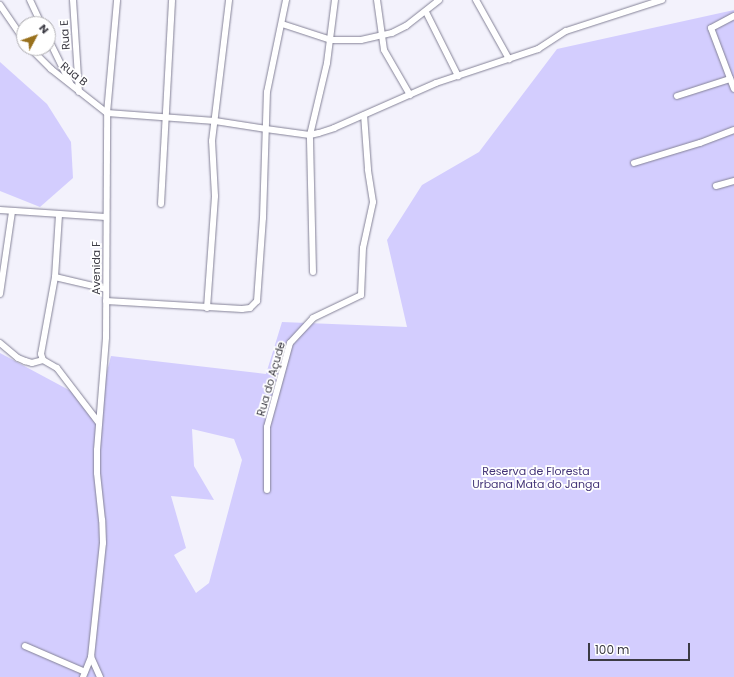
<!DOCTYPE html>
<html>
<head>
<meta charset="utf-8">
<style>
  body { margin:0 }
  #map { position:relative; width:734px; height:677px; overflow:hidden; background:#f3f2fc; font-family:Poppins,sans-serif }
  div>[style] { position:absolute }
  .green>* { inset:0; background:#d3cdfe }
  .roads { filter:drop-shadow(0 0 1px #848297) drop-shadow(0 0 1px #848297) }
  .street>* { height:6px; margin:-3px; padding:0 3px; transform-origin:3px; border-radius:3px; background:#fff }
  span { translate:-50% -50%; white-space:nowrap; text-align:center; line-height:1.15; -webkit-text-stroke:3.5px #fff; paint-order:stroke }
  .street-label { font-size:11px; color:#3b3a43 }
  .park-label { font-size:11px; color:#443578 }
  .north { position:absolute; left:16px; top:16px; width:40px; height:40px; box-sizing:border-box; background:#fff; border:1px solid #b1b0b4; border-radius:50%; rotate:49deg; font-size:11px; font-weight:700; line-height:16px; text-align:center; color:#3b3a43 }
  .north::after { content:''; display:block; margin:auto; width:14px; height:18px; background:#99711d; clip-path:polygon(50% 0,100% 100%,50% 72%,0 100%) }
  .scale { position:absolute; left:588px; top:643px; width:102px; height:18px; box-sizing:border-box; border:2px solid #3b3a43; border-top:0; padding-left:5px; font-size:12px; line-height:14px; white-space:nowrap; color:#3b3a43; -webkit-text-stroke:3px #fff; paint-order:stroke }
</style>
</head>
<body>
<div id="map">
  <div class="green">
    <div style="clip-path:polygon(evenodd,734px 10px,734px 677px,0 677px,0 353px,82px 397px,95px 417px,111px 356px,266px 374px,282px 322px,407px 327px,387px 240px,422px 185px,479px 152px,557px 49px,734px 10px,192px 429px,234px 439px,242px 460px,209px 583px,196px 593px,174px 555px,186px 548px,171px 496px,214px 500px,194px 466px,192px 429px)"></div>
    <div style="clip-path:polygon(0 62px,47px 104px,71px 142px,73px 178px,40px 207px,0 191px)"></div>
  </div>
  <div class="roads">
    <div class="street">
      <div style="left:30px;top:0;width:26px;rotate:65deg"></div>
      <div style="left:73px;top:0;width:92px;rotate:86.3deg"></div>
      <div style="left:377px;top:0;width:50px;rotate:82deg"></div>
      <div style="left:384px;top:50px;width:52px;rotate:60deg"></div>
      <div style="left:476px;top:0;width:68px;rotate:60.8deg"></div>
      <div style="left:0;top:5px;width:42px;rotate:55.6deg"></div>
      <div style="left:426px;top:12px;width:72px;rotate:63.4deg"></div>
      <div style="left:734px;top:16px;width:26px;rotate:152deg"></div>
      <div style="left:711px;top:28px;width:65px;rotate:69.3deg"></div>
      <div style="left:282px;top:24px;width:52px;rotate:18.1deg"></div>
      <div style="left:331px;top:40px;width:30px"></div>
      <div style="left:361px;top:40px;width:32px;rotate:-13deg"></div>
      <div style="left:392px;top:33px;width:16px;rotate:-27deg"></div>
      <div style="left:406px;top:26px;width:42px;rotate:-38.2deg"></div>
      <div style="left:48px;top:38px;width:50px;rotate:63.9deg"></div>
      <div style="left:30px;top:48px;width:30px;rotate:45deg"></div>
      <div style="left:51px;top:69px;width:71px;rotate:38.2deg"></div>
      <div style="left:677px;top:96px;width:56px;rotate:-17.8deg"></div>
      <div style="left:107px;top:113px;width:108px;rotate:4.2deg"></div>
      <div style="left:215px;top:121px;width:52px;rotate:8.9deg"></div>
      <div style="left:266px;top:129px;width:44px;rotate:7.8deg"></div>
      <div style="left:310px;top:135px;width:9px;rotate:-13deg"></div>
      <div style="left:319px;top:133px;width:16px;rotate:-18deg"></div>
      <div style="left:334px;top:128px;width:111px;rotate:-23.8deg"></div>
      <div style="left:436px;top:83px;width:108px;rotate:-18.4deg"></div>
      <div style="left:538px;top:49px;width:33px;rotate:-33deg"></div>
      <div style="left:566px;top:31px;width:101px;rotate:-17.9deg"></div>
      <div style="left:634px;top:163px;width:69px;rotate:-16.9deg"></div>
      <div style="left:700px;top:143px;width:36px;rotate:-21deg"></div>
      <div style="left:716px;top:186px;width:19px;rotate:-16deg"></div>
      <div style="left:161px;top:204px;width:204px;rotate:-86.9deg"></div>
      <div style="left:0;top:210px;width:106px;rotate:3.8deg"></div>
      <div style="left:59px;top:215px;width:62px;rotate:93.7deg"></div>
      <div style="left:55px;top:277px;width:78px;rotate:100.3deg"></div>
      <div style="left:41px;top:354px;width:6px;rotate:72deg"></div>
      <div style="left:43px;top:360px;width:16px;rotate:30deg"></div>
      <div style="left:57px;top:368px;width:69px;rotate:52.6deg"></div>
      <div style="left:313px;top:272px;width:137px;rotate:-91.3deg"></div>
      <div style="left:310px;top:135px;width:74px;rotate:-76.7deg"></div>
      <div style="left:327px;top:63px;width:64px;rotate:-82.8deg"></div>
      <div style="left:55px;top:277px;width:52px;rotate:13.2deg"></div>
      <div style="left:0;top:294px;width:83px;rotate:-81.7deg"></div>
      <div style="left:106px;top:301px;width:136px;rotate:3.4deg"></div>
      <div style="left:242px;top:309px;width:8px;rotate:-7deg"></div>
      <div style="left:250px;top:308px;width:10px;rotate:-45deg"></div>
      <div style="left:257px;top:301px;width:83px;rotate:-85.9deg"></div>
      <div style="left:263px;top:218px;width:126px;rotate:-88.2deg"></div>
      <div style="left:267px;top:92px;width:94px;rotate:-78.3deg"></div>
      <div style="left:207px;top:308px;width:112px;rotate:-85.9deg"></div>
      <div style="left:215px;top:196px;width:55px;rotate:-93.1deg"></div>
      <div style="left:212px;top:141px;width:142px;rotate:-83.1deg"></div>
      <div style="left:0;top:343px;width:23px;rotate:40deg"></div>
      <div style="left:18px;top:358px;width:8px;rotate:23deg"></div>
      <div style="left:25px;top:361px;width:7px;rotate:16deg"></div>
      <div style="left:32px;top:363px;width:11px;rotate:-15deg"></div>
      <div style="left:267px;top:490px;width:63px;rotate:-90deg"></div>
      <div style="left:267px;top:427px;width:87px;rotate:-74.7deg"></div>
      <div style="left:290px;top:343px;width:34px;rotate:-47deg"></div>
      <div style="left:313px;top:318px;width:53px;rotate:-25.6deg"></div>
      <div style="left:361px;top:295px;width:47px;rotate:-87.6deg"></div>
      <div style="left:363px;top:248px;width:47px;rotate:-77.7deg"></div>
      <div style="left:373px;top:202px;width:33px;rotate:-99deg"></div>
      <div style="left:368px;top:169px;width:54px;rotate:-94.2deg"></div>
      <div style="left:25px;top:646px;width:65px;rotate:23.4deg"></div>
      <div style="left:83px;top:677px;width:22px;rotate:-68deg"></div>
      <div style="left:100px;top:677px;width:22px;rotate:-114deg"></div>
      <div style="left:91px;top:657px;width:115px;rotate:-84deg"></div>
      <div style="left:103px;top:543px;width:23px;rotate:-92deg"></div>
      <div style="left:102px;top:520px;width:47px;rotate:-96.1deg"></div>
      <div style="left:97px;top:473px;width:23px;rotate:-90deg"></div>
      <div style="left:97px;top:450px;width:113px;rotate:-85.4deg"></div>
      <div style="left:106px;top:337px;width:224px;rotate:-89.7deg"></div>
      <div style="left:107px;top:113px;width:113px;rotate:-84.9deg"></div>
    </div>
  </div>
  <div class="street-label">
    <span style="left:65px;top:35px;rotate:-94deg">Rua E</span>
    <span style="left:74px;top:74px;rotate:39deg">Rua B</span>
    <span style="left:96px;top:268px;rotate:-90deg">Avenida F</span>
    <span style="left:271px;top:379px;rotate:-74deg">Rua do Açude</span>
  </div>
  <div class="park-label">
    <span style="left:536px;top:478px">Reserva de Floresta<br>Urbana Mata do Janga</span>
  </div>
  <div class="north">N</div>
  <div class="scale">100 m</div>
</div>
</body>
</html>
